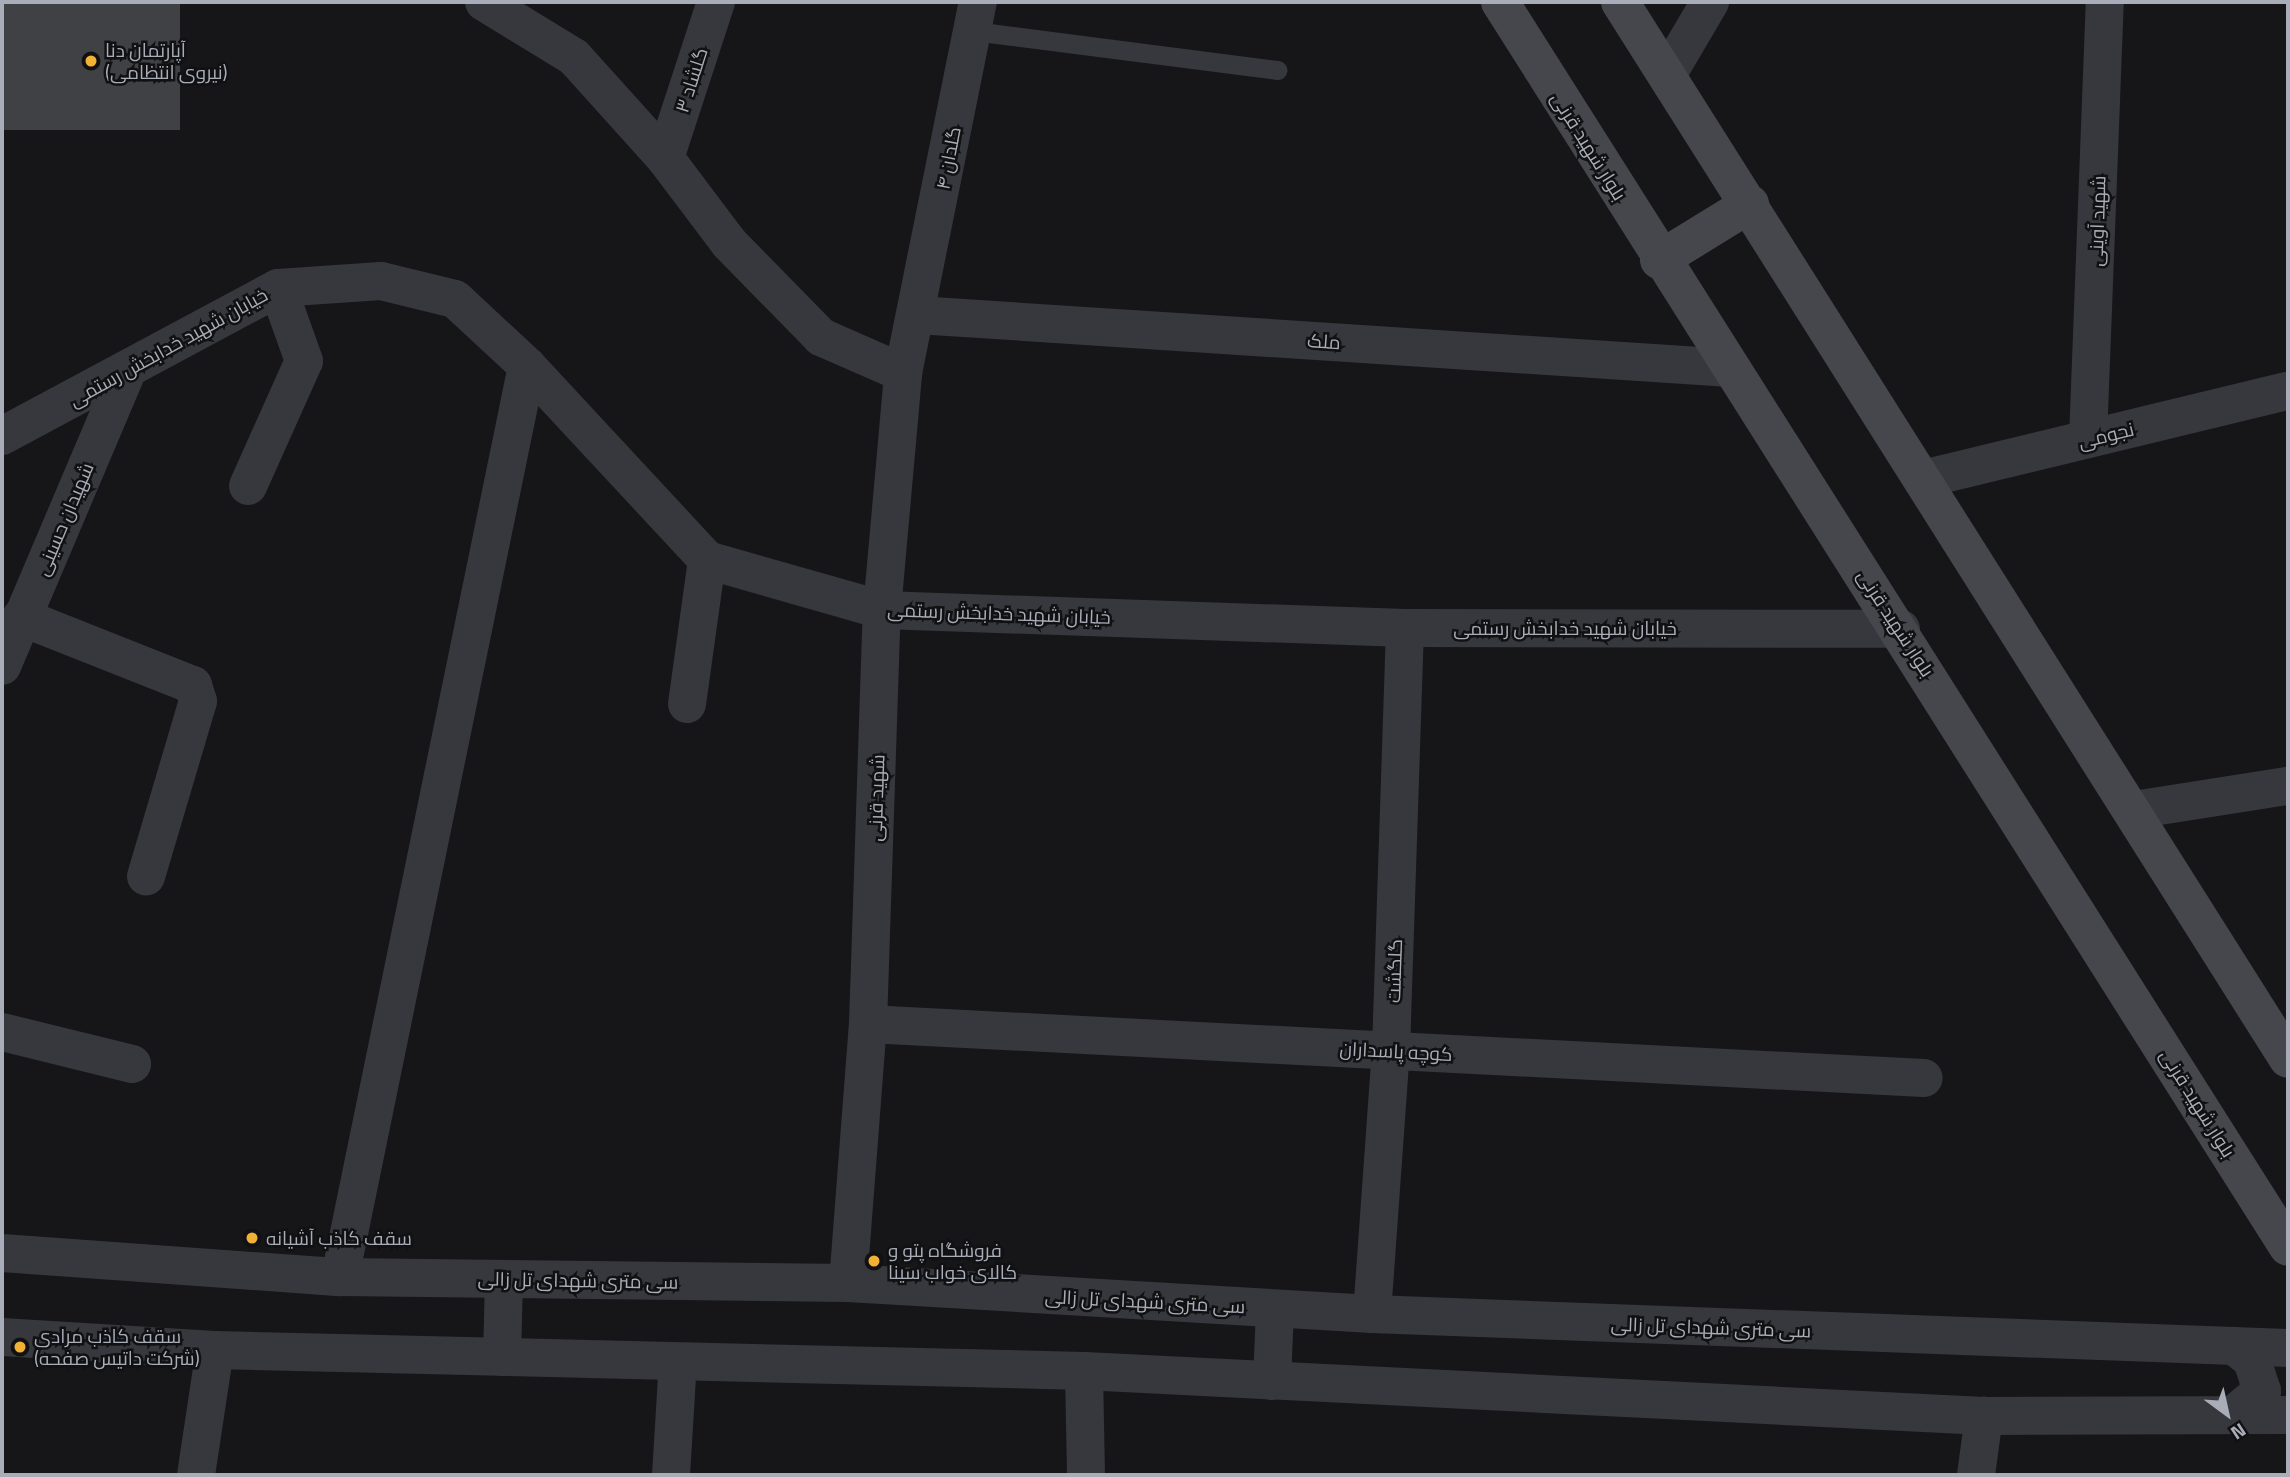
<!DOCTYPE html>
<html>
<head>
<meta charset="utf-8">
<style>
  body { margin:0 }
  #map { position:relative; width:2290px; height:1477px; overflow:hidden; background:#161618; font-family:"Titillium Web",Cairo,sans-serif }
  div>[style] { position:absolute }
  .building>* { inset:0; background:#404145; transform-origin:0 0 }
  .service>* { height:19px; margin:-9.5px; padding:0 9.5px; transform-origin:9.5px; border-radius:9.5px; background:#37383d }
  .minor>* { height:38px; margin:-19px; padding:0 19px; transform-origin:19px; border-radius:19px; background:#37383d }
  .tertiary>* { height:38px; margin:-19px; padding:0 19px; transform-origin:19px; border-radius:19px; background:#37383d }
  .secondary>* { height:38px; margin:-19px; padding:0 19px; transform-origin:19px; border-radius:19px; background:#45474d }
  .dots>* { width:19px; height:19px; translate:-50% -50%; box-sizing:border-box; border:4px solid #111113; border-radius:50% }
  span { translate:-50% -50%; white-space:nowrap; text-align:center; line-height:1.15; -webkit-text-stroke:5px #111113; paint-order:stroke }
  .poi-label { font-size:19px; color:#a8adb8 }
  .left { translate:0 -50%; text-align:left }
  .street-label { font-size:19px; color:#a8adb8 }
  .frame { position:absolute; inset:0; border:4px solid #a8adb8; pointer-events:none }
  .north { position:absolute; left:2192px; top:1379px; width:70px; height:70px; -webkit-text-stroke:5px #111113; paint-order:stroke; rotate:147deg; font-size:19px; font-weight:700; line-height:28px; text-align:center; color:#a8adb8 }
  .north::after { content:''; display:block; margin:auto; width:24px; height:32px; background:#a8adb8; clip-path:polygon(50% 0,100% 100%,50% 72%,0 100%) }
</style>
</head>
<body>
<div id="map">
  <div class="building">
    <div style="left:2px;top:2px;width:178px;height:128px"></div>
  </div>
  <div class="service">
    <div style="left:973px;top:31px;width:307px;rotate:7.3deg"></div>
  </div>
  <div class="minor">
    <div style="left:484px;top:2px;width:105px;rotate:31.4deg"></div>
    <div style="left:574px;top:57px;width:136px;rotate:48deg"></div>
    <div style="left:665px;top:158px;width:106px;rotate:53deg"></div>
    <div style="left:729px;top:243px;width:132px;rotate:45.6deg"></div>
    <div style="left:821px;top:337px;width:90px;rotate:23.7deg"></div>
    <div style="left:665px;top:158px;width:164px;rotate:-71.9deg"></div>
    <div style="left:917px;top:315px;width:815px;rotate:3.73deg"></div>
    <div style="left:2px;top:436px;width:313px;rotate:-28.2deg"></div>
    <div style="left:278px;top:288px;width:103px;rotate:-3.9deg"></div>
    <div style="left:381px;top:281px;width:76px;rotate:13.7deg"></div>
    <div style="left:455px;top:299px;width:98px;rotate:42.9deg"></div>
    <div style="left:527px;top:366px;width:265px;rotate:47.1deg"></div>
    <div style="left:707px;top:560px;width:182px;rotate:15.9deg"></div>
    <div style="left:882px;top:610px;width:523px;rotate:1.97deg"></div>
    <div style="left:1405px;top:628px;width:496px;rotate:0.1deg"></div>
    <div style="left:2088px;top:439px;width:437px;rotate:-87.8deg"></div>
    <div style="left:1923px;top:479px;width:375px;rotate:-13.6deg"></div>
    <div style="left:248px;top:486px;width:137px;rotate:-65.9deg"></div>
    <div style="left:304px;top:361px;width:77px;rotate:-109.6deg"></div>
    <div style="left:21px;top:617px;width:185px;rotate:21.6deg"></div>
    <div style="left:193px;top:685px;width:17px;rotate:73deg"></div>
    <div style="left:198px;top:701px;width:183px;rotate:106.5deg"></div>
    <div style="left:2px;top:666px;width:319px;rotate:-67deg"></div>
    <div style="left:687px;top:704px;width:145px;rotate:-82.1deg"></div>
    <div style="left:868px;top:1024px;width:1057px;rotate:2.93deg"></div>
    <div style="left:2px;top:1032px;width:134px;rotate:13.8deg"></div>
    <div style="left:2px;top:1253px;width:339px;rotate:4.1deg"></div>
    <div style="left:340px;top:1277px;width:508px;rotate:0.68deg"></div>
    <div style="left:848px;top:1283px;width:525px;rotate:3.39deg"></div>
    <div style="left:1372px;top:1314px;width:917px;rotate:2.13deg"></div>
    <div style="left:340px;top:1277px;width:930px;rotate:-78.4deg"></div>
    <div style="left:848px;top:1283px;width:260px;rotate:-85.6deg"></div>
    <div style="left:868px;top:1024px;width:414px;rotate:-88.1deg"></div>
    <div style="left:882px;top:610px;width:238px;rotate:-84.9deg"></div>
    <div style="left:903px;top:373px;width:379px;rotate:-78.6deg"></div>
    <div style="left:1372px;top:1314px;width:265px;rotate:-85.9deg"></div>
    <div style="left:1391px;top:1050px;width:422px;rotate:-88.1deg"></div>
    <div style="left:2px;top:1337px;width:213px;rotate:3.5deg"></div>
    <div style="left:215px;top:1350px;width:869px;rotate:1.38deg"></div>
    <div style="left:1084px;top:1371px;width:901px;rotate:2.86deg"></div>
    <div style="left:1984px;top:1416px;width:304px;rotate:-0.2deg"></div>
    <div style="left:502px;top:1357px;width:78px;rotate:-88.5deg"></div>
    <div style="left:1084px;top:1371px;width:104px;rotate:88.9deg"></div>
    <div style="left:1272px;top:1381px;width:72px;rotate:-87.6deg"></div>
    <div style="left:2233px;top:1415px;width:38px;rotate:-40deg"></div>
    <div style="left:2262px;top:1391px;width:33px;rotate:-108deg"></div>
    <div style="left:2252px;top:1360px;width:23px;rotate:-142deg"></div>
    <div style="left:196px;top:1475px;width:126px;rotate:-81.4deg"></div>
    <div style="left:671px;top:1475px;width:113px;rotate:-86.5deg"></div>
    <div style="left:1976px;top:1475px;width:60px;rotate:-82.3deg"></div>
  </div>
  <div class="tertiary">
    <div style="left:1667px;top:75px;width:85px;rotate:-59.5deg"></div>
    <div style="left:2134px;top:810px;width:156px;rotate:-8.9deg"></div>
  </div>
  <div class="secondary">
    <div style="left:1500px;top:2px;width:1473px;rotate:57.67deg"></div>
    <div style="left:1620px;top:2px;width:1250px;rotate:57.71deg"></div>
    <div style="left:1659px;top:260px;width:107px;rotate:-31.6deg"></div>
  </div>
  <div class="dots">
    <div style="left:91px;top:61px;background:#f2b134"></div>
    <div style="left:252px;top:1238px;background:#f2b134"></div>
    <div style="left:874px;top:1261px;background:#f2b134"></div>
    <div style="left:20px;top:1347px;background:#f2b134"></div>
  </div>
  <div class="poi-label">
    <span class="left" style="left:105px;top:61px">آپارتمان دنا<br>(نیروی انتظامی)</span>
    <span class="left" style="left:266px;top:1238px">سقف کاذب آشیانه</span>
    <span class="left" style="left:888px;top:1261px">فروشگاه پتو و<br>کالای خواب سینا</span>
    <span class="left" style="left:34px;top:1347px">سقف کاذب مرادی<br>(شرکت داتیس صفحه)</span>
  </div>
  <div class="street-label">
    <span style="left:691px;top:80px;rotate:-72deg">گلشاد ۳</span>
    <span style="left:1589px;top:146px;rotate:58deg">بلوار شهید قرنی</span>
    <span style="left:948px;top:158px;rotate:-79deg">گلدان ۴</span>
    <span style="left:2097px;top:221px;rotate:-88deg">شهید آوینی</span>
    <span style="left:1324px;top:341px;rotate:4deg">ملک</span>
    <span style="left:168px;top:347px;rotate:-29deg">خیابان شهید خدابخش رستمی</span>
    <span style="left:2106px;top:435px;rotate:-14deg">نجومی</span>
    <span style="left:64px;top:519px;rotate:-67deg">شهیدان حسینی</span>
    <span style="left:999px;top:613px;rotate:2deg">خیابان شهید خدابخش رستمی</span>
    <span style="left:1896px;top:623px;rotate:57deg">بلوار شهید قرنی</span>
    <span style="left:1565px;top:628px">خیابان شهید خدابخش رستمی</span>
    <span style="left:876px;top:798px;rotate:-88deg">شهید قرنی</span>
    <span style="left:1394px;top:971px;rotate:-88deg">گلگشت</span>
    <span style="left:1396px;top:1051px;rotate:3deg">کوچه پاسداران</span>
    <span style="left:2198px;top:1103px;rotate:58deg">بلوار شهید قرنی</span>
    <span style="left:578px;top:1280px;rotate:1deg">سی متری شهدای تل زالی</span>
    <span style="left:1145px;top:1301px;rotate:3deg">سی متری شهدای تل زالی</span>
    <span style="left:1711px;top:1327px;rotate:2deg">سی متری شهدای تل زالی</span>
  </div>
  <div class="frame"></div>
  <div class="north">N</div>
</div>
</body>
</html>
